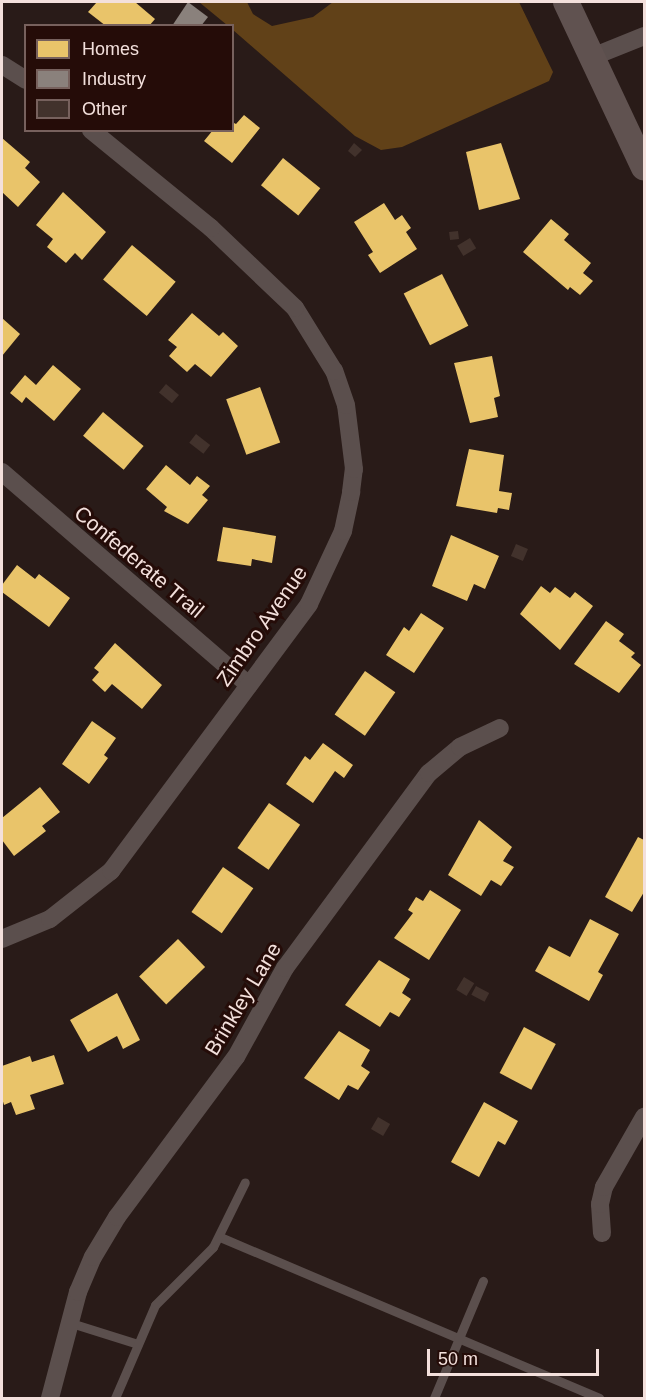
<!DOCTYPE html>
<html>
<head>
<meta charset="utf-8">
<style>
  body { margin:0 }
  #map { position:relative; width:646px; height:1400px; overflow:hidden; background:#291b18; font-family:Helvetica,sans-serif }
  div>[style] { position:absolute }
  .forest>* { inset:0; background:#614118 }
  .homes>* { inset:0; background:#e9c46a; transform-origin:0 0 }
  .industry>* { inset:0; background:#8a817c }
  .building>* { inset:0; background:#42322c; transform-origin:0 0 }
  .lane>* { height:9px; margin:-4.5px; padding:0 4.5px; transform-origin:4.5px; border-radius:4.5px; background:#5b4f4d }
  .street>* { height:18px; margin:-9px; padding:0 9px; transform-origin:9px; border-radius:9px; background:#5b4f4d }
  .secondary>* { height:26px; margin:-13px; padding:0 13px; transform-origin:13px; border-radius:13px; background:#605250 }
  span { translate:-50% -50%; white-space:nowrap; text-align:center; line-height:1.15; -webkit-text-stroke:6px #250c08; paint-order:stroke }
  .street-label { font-size:21px; color:#f3e0dc }
  .frame { position:absolute; inset:0; border:3px solid #f3e0dc; pointer-events:none }
  .legend { position:absolute; left:24px; top:24px; width:210px; height:108px; box-sizing:border-box; background:#250c08; border:2px solid #77615d; margin:0; padding:8px 10px; list-style:none; font-size:18px; color:#f3e0dc }
  .legend li { display:flex; align-items:center; gap:12px; height:30px }
  .legend b { width:30px; border:2px solid #77615d }
  .scale { position:absolute; left:427px; top:1349px; width:172px; height:27px; box-sizing:border-box; border:3px solid #f3e0dc; border-top:0; padding-left:8px; font-size:18px; line-height:21px; white-space:nowrap; color:#f3e0dc; -webkit-text-stroke:4px #250c08; paint-order:stroke }
</style>
</head>
<body>
<div id="map">
  <div class="forest">
    <div style="clip-path:polygon(199px 2px,247px 2px,253px 14px,272px 26px,313px 17px,333px 2px,519px 2px,553px 72px,549px 81px,402px 147px,381px 150px,355px 136px,233px 30px,232px 26px,227px 25px)"></div>
  </div>
  <div class="homes">
    <div style="clip-path:polygon(97px 2px,135px 2px,155px 19px,149px 26px,106px 26px,88px 12px)"></div>
    <div style="clip-path:polygon(244px 115px,260px 128px,232px 163px,204px 141px,213px 130px,232px 130px,232px 122px,236px 124px)"></div>
    <div style="clip-path:polygon(2px 138px,30px 162px,25px 168px,40px 182px,18px 207px,2px 192px)"></div>
    <div style="clip-path:polygon(501px 143px,520px 199px,479px 210px,466px 152px)"></div>
    <div style="left:283px;top:158px;width:48px;height:35px;rotate:39deg"></div>
    <div style="clip-path:polygon(63px 192px,106px 232px,82px 260px,75px 253px,66px 263px,47px 247px,53px 239px,36px 225px)"></div>
    <div style="clip-path:polygon(384px 203px,395px 220px,402px 215px,411px 228px,406px 232px,417px 249px,380px 273px,368px 255px,373px 252px,354px 222px)"></div>
    <div style="clip-path:polygon(551px 219px,569px 234px,564px 240px,591px 263px,583px 273px,593px 281px,580px 295px,570px 287px,568px 290px,523px 252px)"></div>
    <div style="left:132px;top:245px;width:57px;height:45px;rotate:40deg"></div>
    <div style="left:442px;top:274px;width:58px;height:43px;rotate:63deg"></div>
    <div style="clip-path:polygon(192px 313px,219px 336px,223px 332px,238px 346px,211px 377px,195px 364px,187px 372px,169px 356px,177px 347px,168px 340px)"></div>
    <div style="clip-path:polygon(2px 318px,20px 334px,2px 356px)"></div>
    <div style="clip-path:polygon(492px 356px,500px 396px,494px 398px,498px 417px,470px 423px,454px 363px)"></div>
    <div style="clip-path:polygon(53px 365px,81px 389px,54px 421px,26px 397px,22px 403px,10px 393px,25px 375px,36px 385px)"></div>
    <div style="left:260px;top:387px;width:59px;height:36px;rotate:70deg"></div>
    <div style="left:103px;top:412px;width:53px;height:31px;rotate:40deg"></div>
    <div style="clip-path:polygon(469px 449px,504px 455px,499px 491px,512px 493px,509px 510px,498px 508px,497px 513px,456px 506px)"></div>
    <div style="clip-path:polygon(166px 465px,190px 485px,197px 476px,210px 486px,202px 495px,208px 500px,188px 524px,164px 511px,167px 507px,146px 489px)"></div>
    <div style="clip-path:polygon(223px 527px,276px 536px,272px 563px,252px 559px,251px 566px,217px 561px)"></div>
    <div style="clip-path:polygon(451px 535px,499px 556px,485px 589px,474px 584px,467px 601px,432px 586px)"></div>
    <div style="clip-path:polygon(17px 565px,35px 579px,39px 574px,70px 598px,49px 627px,2px 592px,2px 585px)"></div>
    <div style="clip-path:polygon(541px 586px,550px 593px,555px 587px,570px 598px,575px 592px,593px 606px,560px 650px,520px 614px)"></div>
    <div style="clip-path:polygon(421px 613px,444px 628px,414px 673px,386px 655px,404px 627px,409px 631px)"></div>
    <div style="clip-path:polygon(606px 621px,624px 634px,619px 641px,635px 653px,631px 657px,641px 665px,619px 693px,574px 664px)"></div>
    <div style="clip-path:polygon(115px 643px,162px 685px,142px 709px,112px 684px,105px 692px,92px 680px,99px 672px,94px 668px)"></div>
    <div style="left:365px;top:671px;width:37px;height:53px;rotate:35deg"></div>
    <div style="clip-path:polygon(92px 721px,116px 738px,104px 755px,108px 758px,89px 784px,62px 764px)"></div>
    <div style="clip-path:polygon(323px 743px,353px 765px,344px 778px,335px 771px,313px 803px,286px 784px,305px 756px,310px 760px)"></div>
    <div style="clip-path:polygon(40px 787px,60px 812px,42px 826px,46px 831px,14px 856px,2px 840px,2px 818px)"></div>
    <div style="left:269px;top:803px;width:38px;height:55px;rotate:35deg"></div>
    <div style="clip-path:polygon(479px 820px,512px 847px,503px 861px,514px 867px,501px 886px,491px 880px,481px 896px,448px 875px)"></div>
    <div style="clip-path:polygon(638px 837px,644px 840px,644px 892px,632px 912px,605px 897px)"></div>
    <div style="left:223px;top:867px;width:37px;height:55px;rotate:35deg"></div>
    <div style="clip-path:polygon(430px 890px,461px 910px,429px 960px,394px 938px,413px 913px,408px 910px,416px 897px,423px 901px)"></div>
    <div style="clip-path:polygon(590px 919px,619px 934px,598px 972px,603px 975px,589px 1001px,535px 971px,549px 946px,570px 957px)"></div>
    <div style="left:178px;top:939px;width:39px;height:54px;rotate:46deg"></div>
    <div style="clip-path:polygon(379px 960px,410px 979px,402px 993px,411px 999px,399px 1017px,390px 1012px,380px 1027px,345px 1005px)"></div>
    <div style="clip-path:polygon(117px 993px,140px 1040px,123px 1049px,117px 1036px,88px 1052px,70px 1020px)"></div>
    <div style="left:524px;top:1027px;width:36px;height:52px;rotate:28deg"></div>
    <div style="clip-path:polygon(339px 1031px,370px 1050px,361px 1066px,370px 1072px,358px 1090px,348px 1085px,339px 1100px,304px 1078px)"></div>
    <div style="clip-path:polygon(54px 1055px,64px 1084px,30px 1095px,35px 1109px,16px 1115px,11px 1102px,4px 1105px,2px 1098px,2px 1066px,30px 1056px,32px 1062px)"></div>
    <div style="clip-path:polygon(484px 1102px,518px 1121px,505px 1145px,498px 1141px,479px 1177px,451px 1162px)"></div>
  </div>
  <div class="industry">
    <div style="clip-path:polygon(188px 2px,208px 17px,201px 26px,172px 26px)"></div>
  </div>
  <div class="building">
    <div style="clip-path:polygon(354px 143px,362px 150px,355px 157px,348px 151px)"></div>
    <div style="left:458px;top:231px;width:8px;height:9px;rotate:83deg"></div>
    <div style="left:470px;top:238px;width:12px;height:15px;rotate:59deg"></div>
    <div style="left:166px;top:384px;width:17px;height:11px;rotate:40deg"></div>
    <div style="left:196px;top:434px;width:18px;height:11px;rotate:38deg"></div>
    <div style="left:516px;top:544px;width:13px;height:13px;rotate:23deg"></div>
    <div style="left:464px;top:977px;width:12px;height:15px;rotate:31deg"></div>
    <div style="left:476px;top:986px;width:15px;height:10px;rotate:28deg"></div>
    <div style="left:378px;top:1117px;width:14px;height:14px;rotate:30deg"></div>
  </div>
  <div class="lane">
    <div style="left:220px;top:1237px;width:412px;rotate:23deg"></div>
    <div style="left:71px;top:1323px;width:70px;rotate:17.4deg"></div>
    <div style="left:115px;top:1398px;width:101px;rotate:-66.7deg"></div>
    <div style="left:155px;top:1305px;width:82px;rotate:-45deg"></div>
    <div style="left:213px;top:1247px;width:72px;rotate:-63.8deg"></div>
    <div style="left:434px;top:1398px;width:127px;rotate:-67.3deg"></div>
  </div>
  <div class="street">
    <div style="left:592px;top:57px;width:56px;rotate:-22deg"></div>
    <div style="left:2px;top:65px;width:28px;rotate:32deg"></div>
    <div style="left:2px;top:472px;width:326px;rotate:40.8deg"></div>
    <div style="left:2px;top:939px;width:52px;rotate:-22.6deg"></div>
    <div style="left:50px;top:919px;width:78px;rotate:-38.2deg"></div>
    <div style="left:111px;top:871px;width:332px;rotate:-53.4deg"></div>
    <div style="left:309px;top:604px;width:81px;rotate:-65deg"></div>
    <div style="left:343px;top:531px;width:40px;rotate:-78deg"></div>
    <div style="left:351px;top:492px;width:23px;rotate:-83deg"></div>
    <div style="left:354px;top:469px;width:64px;rotate:-97.1deg"></div>
    <div style="left:346px;top:405px;width:36px;rotate:-109deg"></div>
    <div style="left:334px;top:371px;width:74px;rotate:-121.8deg"></div>
    <div style="left:295px;top:308px;width:116px;rotate:-136.4deg"></div>
    <div style="left:211px;top:228px;width:155px;rotate:-140.8deg"></div>
    <div style="left:602px;top:1233px;width:29px;rotate:-94deg"></div>
    <div style="left:600px;top:1204px;width:17px;rotate:-77deg"></div>
    <div style="left:604px;top:1187px;width:81px;rotate:-60.3deg"></div>
    <div style="left:50px;top:1398px;width:110px;rotate:-75.2deg"></div>
    <div style="left:78px;top:1292px;width:38px;rotate:-67deg"></div>
    <div style="left:93px;top:1257px;width:47px;rotate:-59deg"></div>
    <div style="left:117px;top:1217px;width:199px;rotate:-53.4deg"></div>
    <div style="left:236px;top:1057px;width:102px;rotate:-61.2deg"></div>
    <div style="left:285px;top:968px;width:242px;rotate:-53.6deg"></div>
    <div style="left:429px;top:773px;width:40px;rotate:-40deg"></div>
    <div style="left:460px;top:747px;width:44px;rotate:-25.4deg"></div>
  </div>
  <div class="secondary">
    <div style="left:566px;top:2px;width:183px;rotate:64.8deg"></div>
  </div>
  <div class="street-label">
    <span style="left:139px;top:562px;rotate:40deg">Confederate Trail</span>
    <span style="left:262px;top:626px;rotate:-55deg">Zimbro Avenue</span>
    <span style="left:243px;top:999px;rotate:-59deg">Brinkley Lane</span>
  </div>
  <div class="frame"></div>
  <ul class="legend">
  <li><b style="height:16px;background:#e9c46a"></b>Homes</li>
  <li><b style="height:16px;background:#8a817c"></b>Industry</li>
  <li><b style="height:16px;background:#42322c"></b>Other</li>
  </ul>
  <div class="scale">50 m</div>
</div>
</body>
</html>
